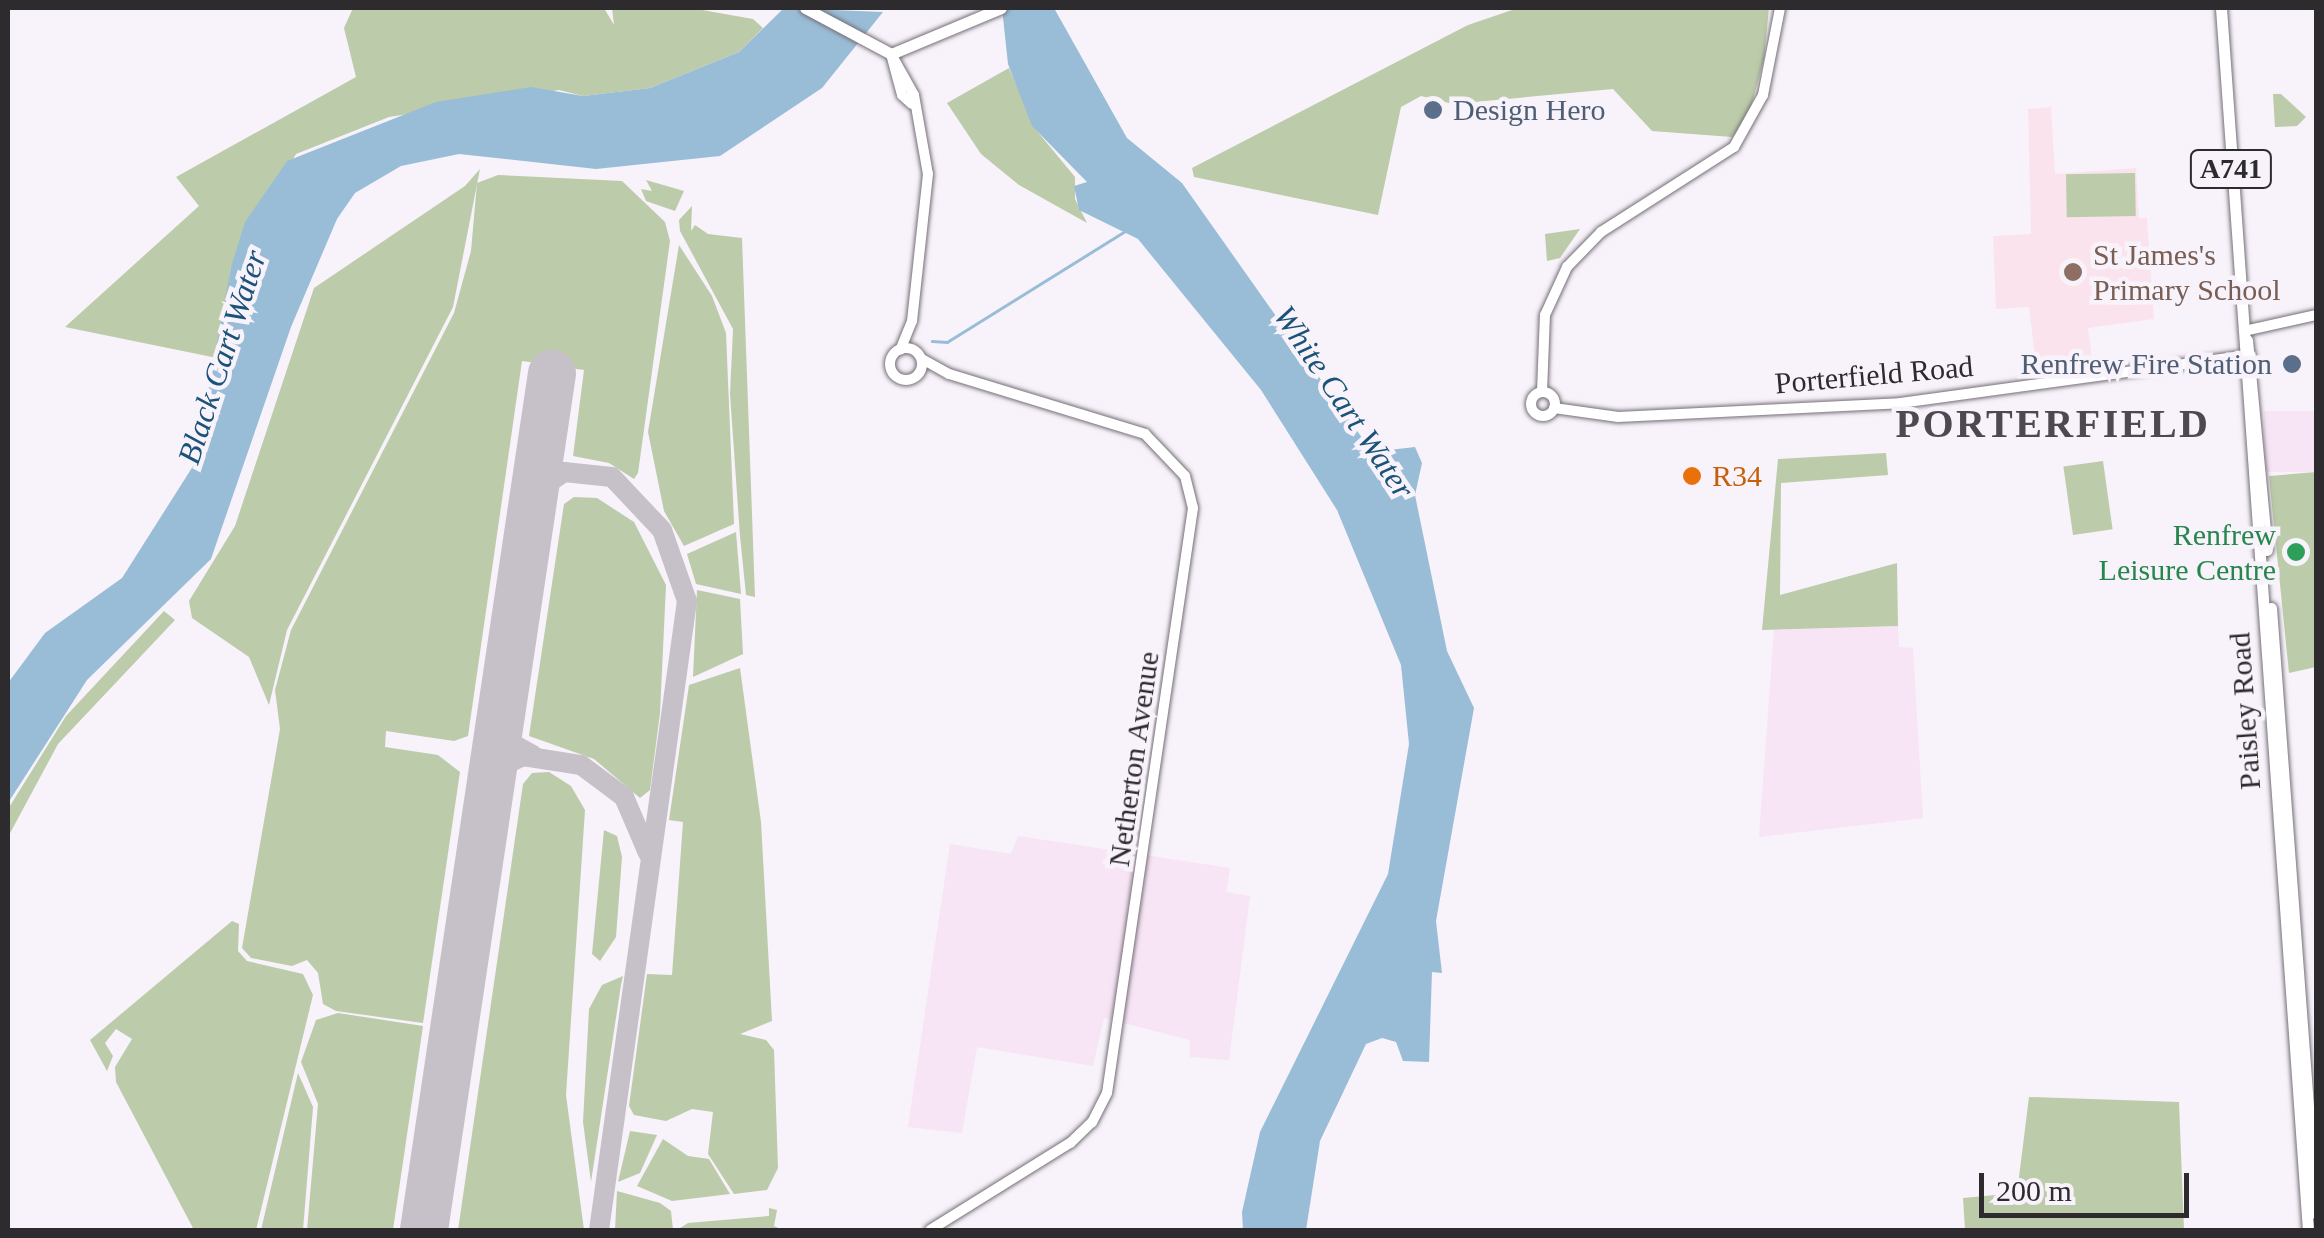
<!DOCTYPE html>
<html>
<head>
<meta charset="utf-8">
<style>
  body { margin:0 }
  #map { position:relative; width:2324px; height:1238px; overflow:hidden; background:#f8f2fb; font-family:Georgia,serif }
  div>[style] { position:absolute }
  .commercial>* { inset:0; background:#f7e4f4; transform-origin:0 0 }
  .education>* { inset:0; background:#fbe3ee }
  .green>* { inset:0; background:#bccba9; transform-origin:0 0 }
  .water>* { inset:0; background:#9abdd7 }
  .stream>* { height:2.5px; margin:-1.25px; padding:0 1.25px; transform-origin:1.25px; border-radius:1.25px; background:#9abdd7 }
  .taxiway>* { height:20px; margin:-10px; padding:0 10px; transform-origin:10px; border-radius:10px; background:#c6c1c8 }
  .runway>* { height:48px; margin:-24px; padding:0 24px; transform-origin:24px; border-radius:24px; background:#c6c1c8 }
  .roads { filter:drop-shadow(0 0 2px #756f77) drop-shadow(0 0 2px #756f77) }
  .secondary>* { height:10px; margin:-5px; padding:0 5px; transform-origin:5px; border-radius:5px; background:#fff }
  .secondary>.ring { margin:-5px; padding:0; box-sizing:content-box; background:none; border:10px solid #fff; border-radius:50% }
  .primary>* { height:11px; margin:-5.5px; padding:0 5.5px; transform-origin:5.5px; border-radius:5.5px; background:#fff }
  .dots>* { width:28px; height:28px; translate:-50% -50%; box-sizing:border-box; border:5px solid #f8f2fb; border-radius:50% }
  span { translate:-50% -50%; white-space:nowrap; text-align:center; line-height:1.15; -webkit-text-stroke:9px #f8f2fb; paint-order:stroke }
  .shield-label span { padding:2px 8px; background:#f8f2fb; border:2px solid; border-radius:8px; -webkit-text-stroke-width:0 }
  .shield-label { font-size:28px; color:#2e2b2f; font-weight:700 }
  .service-label { font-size:30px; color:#4e5e75 }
  .left { translate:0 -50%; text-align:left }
  .right { translate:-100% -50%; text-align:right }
  .education-label { font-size:30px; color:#785e54 }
  .street-label { font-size:30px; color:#2e2b2f }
  .food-label { font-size:30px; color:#c56008 }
  .leisure-label { font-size:30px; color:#27864d }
  .water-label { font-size:32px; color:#1b5378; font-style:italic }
  .district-label { font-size:40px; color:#4e4950; font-weight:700; letter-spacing:2.5px }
  .frame { position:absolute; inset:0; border:10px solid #2e2b2f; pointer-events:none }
  .scale { position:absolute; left:1979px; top:1173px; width:210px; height:45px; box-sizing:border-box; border:5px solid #2e2b2f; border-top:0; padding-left:12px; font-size:30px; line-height:35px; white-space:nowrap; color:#2e2b2f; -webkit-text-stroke:8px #f8f2fb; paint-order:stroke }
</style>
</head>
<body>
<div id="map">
  <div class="commercial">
    <div style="left:2316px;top:411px;width:61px;height:52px;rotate:90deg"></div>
    <div style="clip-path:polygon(1898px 626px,1899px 647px,1913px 648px,1923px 818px,1759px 837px,1774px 630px)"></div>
    <div style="clip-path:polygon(1018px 836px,1230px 868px,1226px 892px,1250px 896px,1229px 1060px,1190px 1057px,1190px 1040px,1104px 1018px,1093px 1066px,977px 1047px,962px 1133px,908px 1127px,950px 844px,1011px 854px)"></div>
  </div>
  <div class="education">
    <div style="clip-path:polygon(2051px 107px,2055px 174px,2136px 168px,2139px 218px,2147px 218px,2154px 319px,2088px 328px,2093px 366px,2037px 373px,2029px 307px,1996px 309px,1993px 236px,2031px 234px,2028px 109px)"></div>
  </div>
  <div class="green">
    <div style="clip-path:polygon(353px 8px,604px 8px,614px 25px,612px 8px,691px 8px,753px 19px,763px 28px,739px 52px,650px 88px,583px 96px,559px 90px,389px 117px,296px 154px,231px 267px,217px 358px,65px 327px,199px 206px,176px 177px,356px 77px,344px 28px)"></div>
    <div style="clip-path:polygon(1518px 8px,1769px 8px,1764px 59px,1748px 118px,1732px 137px,1652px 131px,1613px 89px,1453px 104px,1421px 96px,1401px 107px,1378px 215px,1194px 177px,1192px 168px,1468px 25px)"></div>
    <div style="clip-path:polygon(1009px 68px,1037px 131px,1075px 177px,1075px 199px,1087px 223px,1019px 185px,981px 154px,947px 103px)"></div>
    <div style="clip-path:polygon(2273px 94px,2281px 94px,2306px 117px,2297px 126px,2275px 127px)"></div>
    <div style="clip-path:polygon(480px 169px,453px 307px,287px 630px,269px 705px,249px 657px,192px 618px,189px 601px,235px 526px,314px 288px,465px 186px)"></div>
    <div style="left:2135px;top:173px;width:43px;height:69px;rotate:89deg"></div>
    <div style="clip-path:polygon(498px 175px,622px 181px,665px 222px,670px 241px,638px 473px,634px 479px,609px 463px,573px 456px,584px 370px,522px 361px,468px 736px,454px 741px,386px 731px,385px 747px,438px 755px,460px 772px,423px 1023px,336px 1011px,323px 1004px,318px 973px,307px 960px,292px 966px,251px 958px,242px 948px,280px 729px,275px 690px,291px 630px,454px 313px,471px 251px,477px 183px)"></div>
    <div style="clip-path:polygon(646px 180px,684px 191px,675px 211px,646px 201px,641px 189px,652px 191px)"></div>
    <div style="clip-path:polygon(692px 206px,691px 231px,695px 225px,708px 234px,742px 238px,755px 597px,746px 595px,740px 536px,730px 394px,733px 329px,680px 231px,679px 220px)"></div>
    <div style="clip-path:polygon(1580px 229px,1560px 258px,1547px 261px,1545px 234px)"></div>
    <div style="clip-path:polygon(679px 245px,712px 296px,726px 333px,734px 524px,684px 546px,664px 511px,648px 432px)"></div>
    <div style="clip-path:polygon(1886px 453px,1888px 475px,1781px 483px,1780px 595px,1897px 563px,1898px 626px,1762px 630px,1778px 459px)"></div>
    <div style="left:2103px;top:461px;width:69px;height:40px;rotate:82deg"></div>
    <div style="clip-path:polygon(2316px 472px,2316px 667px,2289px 673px,2269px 476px)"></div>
    <div style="clip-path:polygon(574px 497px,597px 498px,634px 522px,666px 585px,660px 713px,650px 790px,640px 798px,594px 759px,529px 736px,564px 504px)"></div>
    <div style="clip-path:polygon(736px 532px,741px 594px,696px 584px,687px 554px)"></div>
    <div style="clip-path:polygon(697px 590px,740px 599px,743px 654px,693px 677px)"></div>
    <div style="clip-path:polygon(164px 611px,175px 620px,58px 744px,8px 837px,8px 809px,66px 716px)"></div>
    <div style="clip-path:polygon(740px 668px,761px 822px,772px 1021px,740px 1034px,766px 1040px,774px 1050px,778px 1168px,767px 1190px,734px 1194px,708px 1154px,713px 1112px,692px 1109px,666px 1121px,634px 1115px,629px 1106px,647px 974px,672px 975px,683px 822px,669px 820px,689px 685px)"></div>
    <div style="clip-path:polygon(549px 772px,571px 786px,585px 810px,566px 1095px,584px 1230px,458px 1230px,523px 784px,532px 773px)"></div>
    <div style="clip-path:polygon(604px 830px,617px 836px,622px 857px,616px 937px,600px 961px,592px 954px)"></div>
    <div style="clip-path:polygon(232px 921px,239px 924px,238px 951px,247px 961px,303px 974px,313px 995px,256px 1230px,194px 1230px,116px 1082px,115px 1067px,132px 1039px,116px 1029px,105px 1043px,113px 1056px,107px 1071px,90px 1040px)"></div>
    <div style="clip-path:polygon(623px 976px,621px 985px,591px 1182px,583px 1122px,589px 1009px,602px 985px)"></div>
    <div style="clip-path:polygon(338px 1013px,423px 1026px,393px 1230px,307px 1230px,318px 1104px,301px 1062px,316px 1020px)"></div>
    <div style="clip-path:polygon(298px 1073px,313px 1107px,303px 1230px,261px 1230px)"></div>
    <div style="clip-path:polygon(2029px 1097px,2179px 1102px,2184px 1230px,1965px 1230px,1963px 1198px,2017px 1193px)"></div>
    <div style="clip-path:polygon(630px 1131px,657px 1135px,640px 1173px,618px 1182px)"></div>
    <div style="clip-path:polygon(663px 1139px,688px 1156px,709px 1159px,730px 1194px,672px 1201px,637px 1186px)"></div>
    <div style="clip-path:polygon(617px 1191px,660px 1203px,671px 1211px,673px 1230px,615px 1230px)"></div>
    <div style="clip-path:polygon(769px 1208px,777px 1210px,774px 1226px,783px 1230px,677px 1230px,688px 1223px,769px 1216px)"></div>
  </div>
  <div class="water">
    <div style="clip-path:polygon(784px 8px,883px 12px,822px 88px,720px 156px,596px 169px,459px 154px,401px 166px,355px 193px,337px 219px,291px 327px,211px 559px,87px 680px,8px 803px,8px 683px,45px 633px,122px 578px,195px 463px,231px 267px,245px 222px,287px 161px,436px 102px,531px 87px,583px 96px,650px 88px,739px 52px)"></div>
    <div style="clip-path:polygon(1002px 8px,1054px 8px,1127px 138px,1182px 183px,1372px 452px,1415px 447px,1422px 463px,1415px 495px,1447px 651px,1474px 708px,1436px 921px,1442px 973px,1432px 972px,1429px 1062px,1403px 1061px,1396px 1042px,1382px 1038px,1366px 1044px,1320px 1141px,1306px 1230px,1243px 1230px,1242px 1212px,1260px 1132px,1388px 874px,1409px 744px,1401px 665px,1337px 510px,1261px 390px,1138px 239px,1079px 210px,1074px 186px,1087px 182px,1032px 126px,1008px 64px)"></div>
  </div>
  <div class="stream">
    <div style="left:932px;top:341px;width:15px;rotate:4deg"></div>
    <div style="left:947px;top:342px;width:208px;rotate:-31.9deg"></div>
  </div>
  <div class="taxiway">
    <div style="left:532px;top:509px;width:23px;rotate:-67deg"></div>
    <div style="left:541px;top:488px;width:28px;rotate:-35deg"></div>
    <div style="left:564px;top:472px;width:48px;rotate:5.9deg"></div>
    <div style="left:612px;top:477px;width:73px;rotate:46.7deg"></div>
    <div style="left:662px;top:530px;width:75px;rotate:70.6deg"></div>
    <div style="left:687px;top:601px;width:635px;rotate:97.96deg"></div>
    <div style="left:502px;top:717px;width:29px;rotate:68deg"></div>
    <div style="left:513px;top:744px;width:23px;rotate:29deg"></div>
    <div style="left:491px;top:786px;width:25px;rotate:-58deg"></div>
    <div style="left:504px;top:765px;width:21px;rotate:-25deg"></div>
    <div style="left:523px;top:756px;width:59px;rotate:8.8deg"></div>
    <div style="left:581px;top:765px;width:54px;rotate:36.7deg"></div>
    <div style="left:624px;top:797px;width:61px;rotate:66.8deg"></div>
  </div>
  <div class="runway">
    <div style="left:424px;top:1230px;width:866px;rotate:-81.5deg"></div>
  </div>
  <div class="roads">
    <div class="secondary">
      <div style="left:891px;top:54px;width:47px;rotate:60.7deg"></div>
      <div style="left:914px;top:95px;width:80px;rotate:80deg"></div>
      <div style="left:928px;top:174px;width:148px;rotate:96.2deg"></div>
      <div style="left:912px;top:321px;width:31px;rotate:112deg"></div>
      <div style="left:891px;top:54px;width:42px;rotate:75deg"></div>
      <div style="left:902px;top:95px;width:13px;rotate:42deg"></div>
      <div style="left:2244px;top:331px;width:74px;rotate:-12.5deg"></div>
      <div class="ring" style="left:890px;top:348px;width:22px;height:22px"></div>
      <div style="left:922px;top:359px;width:31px;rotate:29deg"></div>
      <div style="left:949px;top:374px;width:205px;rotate:17deg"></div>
      <div style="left:1145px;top:434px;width:58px;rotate:46.4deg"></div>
      <div style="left:1185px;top:476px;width:33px;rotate:76deg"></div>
      <div style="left:1193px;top:508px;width:591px;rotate:98.36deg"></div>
      <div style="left:1107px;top:1093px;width:33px;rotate:117deg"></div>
      <div style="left:1092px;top:1122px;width:30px;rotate:136deg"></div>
      <div style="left:1070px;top:1143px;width:165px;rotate:148.1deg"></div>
      <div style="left:1542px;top:392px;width:77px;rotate:-87.8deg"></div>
      <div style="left:1545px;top:315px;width:53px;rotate:-65.4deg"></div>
      <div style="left:1567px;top:267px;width:49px;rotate:-45.8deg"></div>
      <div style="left:1601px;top:232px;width:158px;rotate:-32.6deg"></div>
      <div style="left:1734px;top:147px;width:60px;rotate:-60.9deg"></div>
      <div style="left:1763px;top:95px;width:89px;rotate:-78.9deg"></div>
      <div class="ring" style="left:1531px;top:392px;width:14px;height:14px"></div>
      <div style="left:1554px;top:408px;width:65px;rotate:8deg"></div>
      <div style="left:1618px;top:417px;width:282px;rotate:-2.8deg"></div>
      <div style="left:1900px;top:403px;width:354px;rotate:-7.8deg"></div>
    </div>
    <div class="primary">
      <div style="left:805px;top:8px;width:98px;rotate:28.1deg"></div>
      <div style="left:891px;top:54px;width:119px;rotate:-22.7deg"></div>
      <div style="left:2221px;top:8px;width:1225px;rotate:85.93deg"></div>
      <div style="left:2247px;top:340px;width:211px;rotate:84.6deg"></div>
      <div style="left:2271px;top:608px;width:607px;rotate:85.75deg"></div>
    </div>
  </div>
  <div class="dots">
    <div style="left:1433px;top:110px;background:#5c6f8a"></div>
    <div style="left:2073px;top:272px;background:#8d6e63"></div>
    <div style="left:2292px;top:364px;background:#5c6f8a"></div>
    <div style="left:1692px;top:476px;background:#e8710a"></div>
    <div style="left:2296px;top:552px;background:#2e9e5b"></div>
  </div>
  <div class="shield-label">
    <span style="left:2231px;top:169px">A741</span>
  </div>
  <div class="service-label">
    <span class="left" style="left:1453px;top:110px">Design Hero</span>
    <span class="right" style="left:2272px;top:364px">Renfrew Fire Station</span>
  </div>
  <div class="education-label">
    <span class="left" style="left:2093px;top:272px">St James's<br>Primary School</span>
  </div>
  <div class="street-label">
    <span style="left:1874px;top:375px;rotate:-5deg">Porterfield Road</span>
    <span style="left:2245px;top:711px;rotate:-94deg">Paisley Road</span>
    <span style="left:1134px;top:759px;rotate:-82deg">Netherton Avenue</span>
  </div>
  <div class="food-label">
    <span class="left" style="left:1712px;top:476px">R34</span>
  </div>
  <div class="leisure-label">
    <span class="right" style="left:2276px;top:552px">Renfrew<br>Leisure Centre</span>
  </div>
  <div class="water-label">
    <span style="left:222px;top:357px;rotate:-72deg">Black Cart Water</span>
    <span style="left:1344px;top:402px;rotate:56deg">White Cart Water</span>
  </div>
  <div class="district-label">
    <span style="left:2053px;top:424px">PORTERFIELD</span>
  </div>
  <div class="frame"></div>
  <div class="scale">200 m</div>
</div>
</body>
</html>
